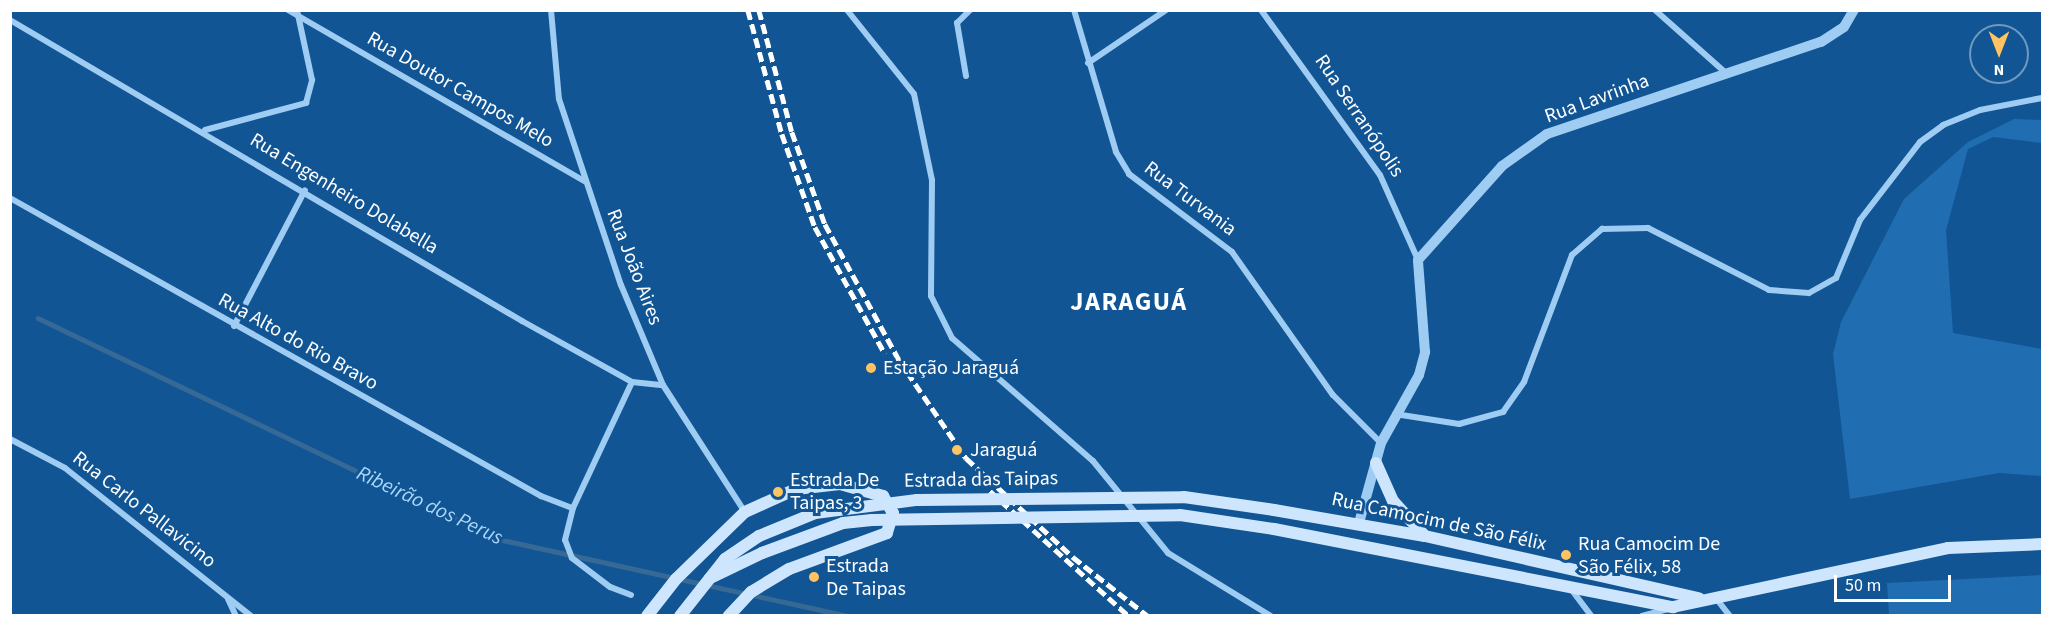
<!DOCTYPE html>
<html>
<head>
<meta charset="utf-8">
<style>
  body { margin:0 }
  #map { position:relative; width:2053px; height:626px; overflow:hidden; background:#115594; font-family:"Source Sans 3",sans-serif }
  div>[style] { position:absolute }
  .green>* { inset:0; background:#206eb1 }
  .stream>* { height:4.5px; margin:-2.25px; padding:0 2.25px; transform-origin:2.25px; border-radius:2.25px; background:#376996 }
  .minor>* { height:6px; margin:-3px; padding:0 3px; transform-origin:3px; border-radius:3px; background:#9fccf3 }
  .tertiary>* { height:10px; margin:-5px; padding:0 5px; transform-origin:5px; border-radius:5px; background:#9fccf3 }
  .secondary>* { height:12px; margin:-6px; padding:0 6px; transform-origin:6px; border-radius:6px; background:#cee6fd }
  .rail>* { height:4.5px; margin-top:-2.25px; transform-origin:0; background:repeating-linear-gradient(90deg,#fff 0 10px,transparent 0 14.5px) }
  .secondary-bridge>* { height:12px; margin:-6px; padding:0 6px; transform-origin:6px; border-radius:6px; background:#cee6fd }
  .dots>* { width:16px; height:16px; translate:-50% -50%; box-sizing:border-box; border:3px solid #115594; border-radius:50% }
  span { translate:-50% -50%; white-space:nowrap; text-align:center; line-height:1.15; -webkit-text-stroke:6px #115594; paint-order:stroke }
  .street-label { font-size:20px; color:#fff }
  .poi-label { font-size:20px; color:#fff }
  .left { translate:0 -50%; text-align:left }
  .water-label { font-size:21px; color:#abd6fa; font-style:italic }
  .district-label { font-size:26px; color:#fff; font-weight:700; letter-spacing:1.5px }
  .frame { position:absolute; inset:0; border:12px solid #fff; pointer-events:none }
  .north { position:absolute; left:1969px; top:24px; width:60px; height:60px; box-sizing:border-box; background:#115594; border:2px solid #7099bf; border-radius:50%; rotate:180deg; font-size:16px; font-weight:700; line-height:24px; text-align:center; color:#fff }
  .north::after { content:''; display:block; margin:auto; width:21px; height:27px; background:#ffc461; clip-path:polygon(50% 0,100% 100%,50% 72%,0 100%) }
  .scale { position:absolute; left:1834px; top:575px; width:117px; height:27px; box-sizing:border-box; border:3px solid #fff; border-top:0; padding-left:8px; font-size:18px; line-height:21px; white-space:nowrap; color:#fff; -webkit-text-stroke:4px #115594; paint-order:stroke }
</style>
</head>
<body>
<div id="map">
  <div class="green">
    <div style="clip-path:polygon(2014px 119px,2042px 120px,2042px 143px,1993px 137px,1968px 149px,1946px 230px,1953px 333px,2042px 349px,2042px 476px,1999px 473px,1850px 499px,1833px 354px,1841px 322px,1904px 199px,1968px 142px)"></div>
    <div style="clip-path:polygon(2042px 575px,2042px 615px,1889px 615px,1887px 583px)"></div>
  </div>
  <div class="stream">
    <div style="left:38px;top:318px;width:510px;rotate:25.66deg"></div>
    <div style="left:498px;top:539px;width:358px;rotate:12.4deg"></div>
  </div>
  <div class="minor">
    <div style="left:288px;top:10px;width:342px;rotate:30deg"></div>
    <div style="left:551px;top:10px;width:89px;rotate:84.9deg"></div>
    <div style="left:559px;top:99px;width:196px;rotate:71.6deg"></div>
    <div style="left:621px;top:285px;width:108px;rotate:67.2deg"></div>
    <div style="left:663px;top:385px;width:151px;rotate:57.2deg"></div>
    <div style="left:847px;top:10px;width:107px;rotate:51.4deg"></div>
    <div style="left:914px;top:94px;width:88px;rotate:78.2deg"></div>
    <div style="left:932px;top:180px;width:116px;rotate:90.5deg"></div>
    <div style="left:931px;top:296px;width:47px;rotate:63.4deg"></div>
    <div style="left:952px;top:338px;width:187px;rotate:41.1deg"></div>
    <div style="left:1093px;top:461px;width:119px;rotate:50.8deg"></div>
    <div style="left:1168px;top:553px;width:121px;rotate:31.5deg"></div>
    <div style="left:1074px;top:10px;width:148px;rotate:73.5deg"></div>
    <div style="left:1116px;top:152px;width:26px;rotate:59deg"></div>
    <div style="left:1129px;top:174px;width:129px;rotate:37.1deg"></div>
    <div style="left:1232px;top:252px;width:175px;rotate:54.8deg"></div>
    <div style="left:1333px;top:395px;width:68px;rotate:45deg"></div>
    <div style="left:1261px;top:10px;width:203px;rotate:54.2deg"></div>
    <div style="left:1380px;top:175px;width:93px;rotate:65.9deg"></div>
    <div style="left:1655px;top:10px;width:96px;rotate:41.6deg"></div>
    <div style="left:10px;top:20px;width:594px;rotate:30.45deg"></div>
    <div style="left:522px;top:321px;width:126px;rotate:29deg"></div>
    <div style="left:632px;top:382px;width:31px;rotate:6deg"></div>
    <div style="left:1088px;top:63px;width:94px;rotate:-34.2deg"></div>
    <div style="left:966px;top:76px;width:54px;rotate:-99.6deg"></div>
    <div style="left:957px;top:23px;width:18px;rotate:-45deg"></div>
    <div style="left:205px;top:130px;width:105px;rotate:-15deg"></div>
    <div style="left:306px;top:103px;width:24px;rotate:-75deg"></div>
    <div style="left:312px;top:80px;width:72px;rotate:-102.1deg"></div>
    <div style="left:10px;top:198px;width:609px;rotate:29.3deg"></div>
    <div style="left:541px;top:496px;width:34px;rotate:21deg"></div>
    <div style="left:234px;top:326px;width:153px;rotate:-62.4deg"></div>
    <div style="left:1395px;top:414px;width:65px;rotate:8.9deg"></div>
    <div style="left:1459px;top:424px;width:46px;rotate:-15.3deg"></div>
    <div style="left:1503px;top:412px;width:37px;rotate:-55deg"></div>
    <div style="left:1524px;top:382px;width:136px;rotate:-69.3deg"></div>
    <div style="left:1572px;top:255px;width:40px;rotate:-41deg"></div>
    <div style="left:1602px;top:229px;width:46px;rotate:-1.2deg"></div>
    <div style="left:1648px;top:228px;width:136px;rotate:27.1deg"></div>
    <div style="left:1769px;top:290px;width:40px;rotate:4.3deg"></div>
    <div style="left:1809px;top:293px;width:31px;rotate:-29deg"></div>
    <div style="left:1836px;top:278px;width:63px;rotate:-67.5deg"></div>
    <div style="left:1860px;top:220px;width:98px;rotate:-52.4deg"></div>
    <div style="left:1920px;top:142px;width:29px;rotate:-36deg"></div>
    <div style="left:1943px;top:125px;width:40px;rotate:-22deg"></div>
    <div style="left:1980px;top:110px;width:63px;rotate:-11deg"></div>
    <div style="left:10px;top:439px;width:62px;rotate:27.8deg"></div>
    <div style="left:65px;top:468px;width:238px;rotate:38.5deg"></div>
    <div style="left:1571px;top:589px;width:34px;rotate:53deg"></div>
    <div style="left:631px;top:595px;width:22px;rotate:-159deg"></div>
    <div style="left:610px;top:587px;width:48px;rotate:-142.7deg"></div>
    <div style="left:572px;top:558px;width:19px;rotate:-111deg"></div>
    <div style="left:565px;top:540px;width:33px;rotate:-76deg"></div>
    <div style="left:573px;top:508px;width:139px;rotate:-64.9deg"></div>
    <div style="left:1715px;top:597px;width:24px;rotate:52deg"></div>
    <div style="left:228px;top:599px;width:19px;rotate:65deg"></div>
    <div style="left:1642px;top:616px;width:27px;rotate:-15deg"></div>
  </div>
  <div class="tertiary">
    <div style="left:1359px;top:523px;width:83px;rotate:-74.6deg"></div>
    <div style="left:1381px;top:443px;width:78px;rotate:-60.8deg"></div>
    <div style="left:1419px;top:375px;width:24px;rotate:-75deg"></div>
    <div style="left:1425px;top:352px;width:92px;rotate:-94.4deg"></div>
    <div style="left:1418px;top:260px;width:126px;rotate:-48.2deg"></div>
    <div style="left:1502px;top:166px;width:55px;rotate:-35.4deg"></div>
    <div style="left:1547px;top:134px;width:289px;rotate:-18.6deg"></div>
    <div style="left:1821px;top:42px;width:27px;rotate:-33deg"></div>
    <div style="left:1844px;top:27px;width:20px;rotate:-60deg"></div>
  </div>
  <div class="secondary">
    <div style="left:1376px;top:463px;width:42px;rotate:65.9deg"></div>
    <div style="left:1393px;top:501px;width:46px;rotate:47.6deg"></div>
    <div style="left:1274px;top:510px;width:153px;rotate:9.8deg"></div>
    <div style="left:1425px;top:536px;width:281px;rotate:12.8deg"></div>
    <div style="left:1274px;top:529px;width:407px;rotate:11.1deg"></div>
    <div style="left:1673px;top:607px;width:281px;rotate:-12.1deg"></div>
    <div style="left:1948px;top:548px;width:94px;rotate:-2.4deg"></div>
    <div style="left:710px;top:578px;width:58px;rotate:-25.7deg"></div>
    <div style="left:647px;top:616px;width:47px;rotate:-51.9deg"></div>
    <div style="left:676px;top:579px;width:96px;rotate:-44.2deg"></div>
    <div style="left:745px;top:512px;width:56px;rotate:-24.3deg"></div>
    <div style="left:796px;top:489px;width:44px;rotate:-6.5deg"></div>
    <div style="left:840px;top:484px;width:45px;rotate:15.6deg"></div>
    <div style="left:883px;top:496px;width:20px;rotate:60deg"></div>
    <div style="left:893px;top:513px;width:21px;rotate:107deg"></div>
    <div style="left:887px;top:533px;width:104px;rotate:159.8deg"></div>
    <div style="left:789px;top:569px;width:44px;rotate:148.8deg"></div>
    <div style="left:751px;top:592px;width:33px;rotate:133deg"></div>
    <div style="left:680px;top:616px;width:73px;rotate:-51.7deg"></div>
    <div style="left:725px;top:559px;width:41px;rotate:-34.1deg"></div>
  </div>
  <div class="rail">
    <div style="left:748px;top:10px;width:129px;rotate:74.7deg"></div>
    <div style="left:782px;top:134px;width:99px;rotate:70.5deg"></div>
    <div style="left:815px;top:227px;width:145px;rotate:61.1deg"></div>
    <div style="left:759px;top:10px;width:126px;rotate:74.9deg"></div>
    <div style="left:792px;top:132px;width:98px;rotate:70.3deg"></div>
    <div style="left:825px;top:224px;width:155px;rotate:61.4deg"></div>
    <div style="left:899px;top:360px;width:119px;rotate:55.6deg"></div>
    <div style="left:966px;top:458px;width:146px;rotate:42.8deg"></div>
    <div style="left:1073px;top:557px;width:95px;rotate:38.2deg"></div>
    <div style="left:990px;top:491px;width:187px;rotate:42deg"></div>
  </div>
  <div class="secondary-bridge">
    <div style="left:759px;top:536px;width:61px;rotate:-22.3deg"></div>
    <div style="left:815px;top:513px;width:103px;rotate:-7.3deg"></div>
    <div style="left:917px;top:500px;width:267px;rotate:-0.6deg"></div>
    <div style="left:1184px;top:497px;width:91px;rotate:8.2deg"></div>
    <div style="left:762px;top:553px;width:86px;rotate:-20.3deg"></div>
    <div style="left:843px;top:523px;width:29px;rotate:-6deg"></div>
    <div style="left:872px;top:520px;width:308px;rotate:-0.9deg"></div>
    <div style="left:1180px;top:515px;width:95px;rotate:8.5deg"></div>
  </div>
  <div class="dots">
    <div style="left:871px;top:368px;background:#ffc461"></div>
    <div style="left:957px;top:450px;background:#ffc461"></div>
    <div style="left:778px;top:492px;background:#ffc461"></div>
    <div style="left:1566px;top:555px;background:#ffc461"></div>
    <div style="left:814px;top:577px;background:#ffc461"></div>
  </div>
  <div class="street-label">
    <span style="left:460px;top:90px;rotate:30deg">Rua Doutor Campos Melo</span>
    <span style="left:1597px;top:99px;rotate:-20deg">Rua Lavrinha</span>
    <span style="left:1359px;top:116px;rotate:56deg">Rua Serranópolis</span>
    <span style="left:344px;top:194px;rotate:31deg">Rua Engenheiro Dolabella</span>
    <span style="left:1190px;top:199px;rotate:37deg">Rua Turvania</span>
    <span style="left:634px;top:267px;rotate:69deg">Rua João Aires</span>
    <span style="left:298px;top:342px;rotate:29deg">Rua Alto do Rio Bravo</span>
    <span style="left:981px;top:480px;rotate:-1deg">Estrada das Taipas</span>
    <span style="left:144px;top:510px;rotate:38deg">Rua Carlo Pallavicino</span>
    <span style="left:1439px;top:522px;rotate:12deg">Rua Camocim de São Félix</span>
  </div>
  <div class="poi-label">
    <span class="left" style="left:883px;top:368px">Estação Jaraguá</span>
    <span class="left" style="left:970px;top:450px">Jaraguá</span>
    <span class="left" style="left:790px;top:492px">Estrada De<br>Taipas, 3</span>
    <span class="left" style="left:1578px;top:556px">Rua Camocim De<br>São Félix, 58</span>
    <span class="left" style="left:826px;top:578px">Estrada<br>De Taipas</span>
  </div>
  <div class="water-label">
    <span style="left:430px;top:505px;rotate:25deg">Ribeirão dos Perus</span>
  </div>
  <div class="district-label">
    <span style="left:1129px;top:302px">JARAGUÁ</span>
  </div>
  <div class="frame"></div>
  <div class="north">N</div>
  <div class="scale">50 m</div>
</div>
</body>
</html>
